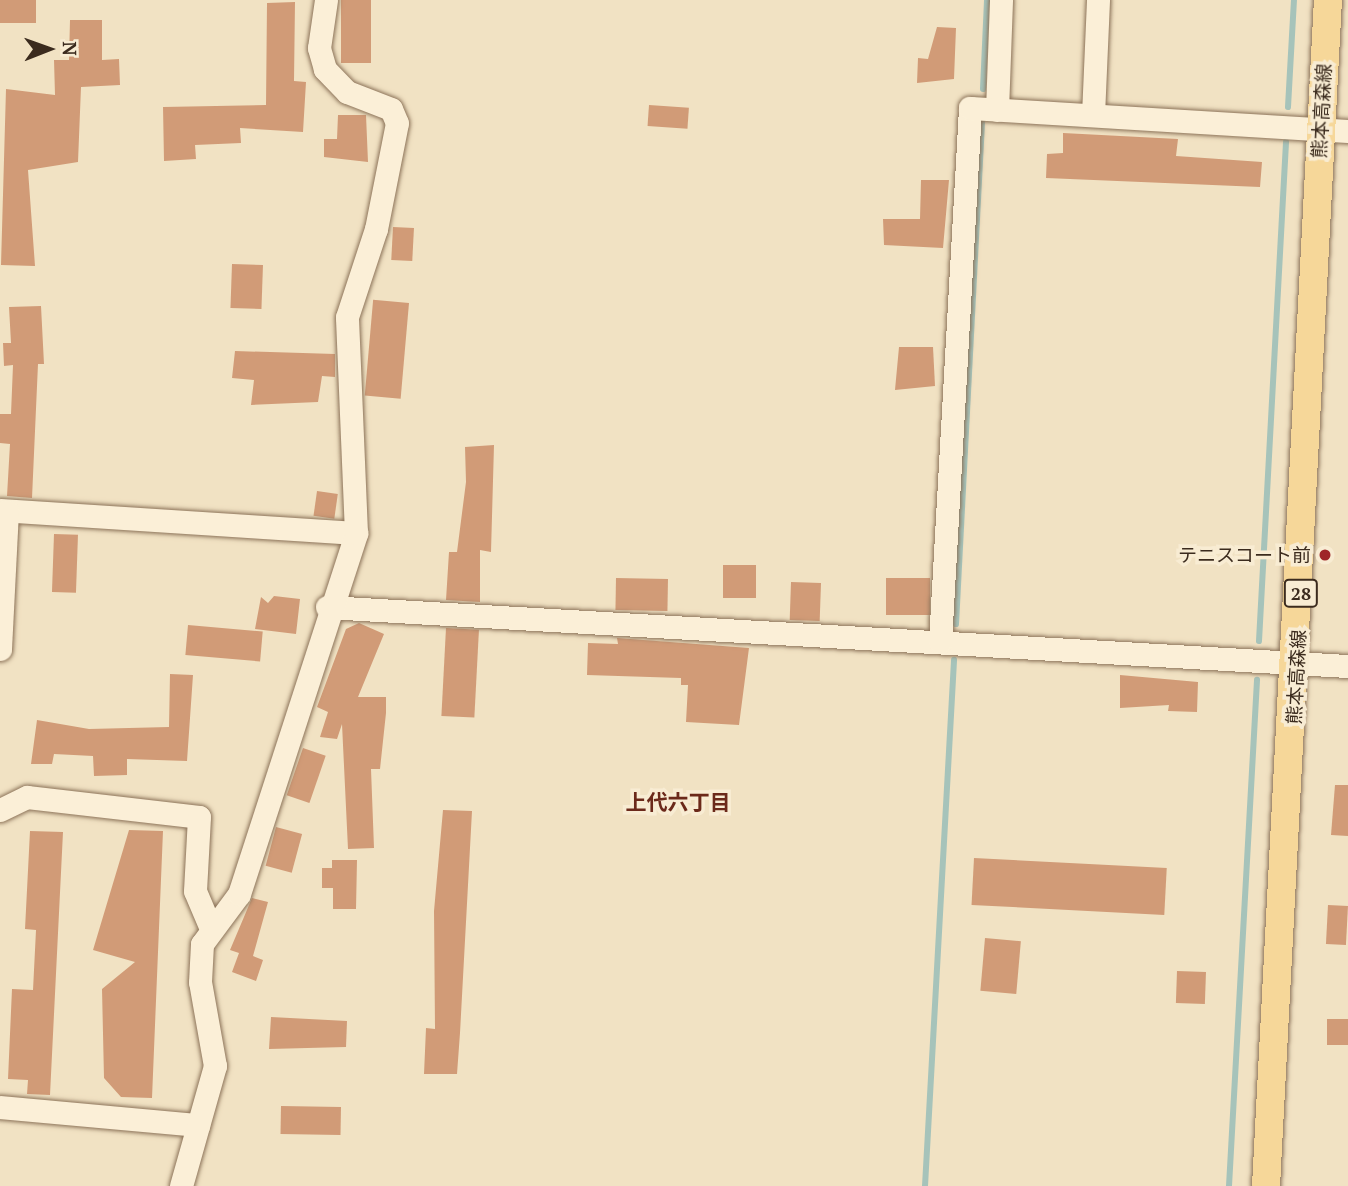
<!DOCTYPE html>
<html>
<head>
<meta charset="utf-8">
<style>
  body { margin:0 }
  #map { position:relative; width:1348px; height:1186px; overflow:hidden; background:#f1e2c3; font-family:"PT Serif","Noto Sans JP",serif }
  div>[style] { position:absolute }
  .stream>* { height:6px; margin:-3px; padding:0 3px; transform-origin:3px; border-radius:3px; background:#a6c3ba }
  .building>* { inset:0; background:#d19b77; transform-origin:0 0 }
  .roads { filter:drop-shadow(0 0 2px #8c7359) drop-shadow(0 0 2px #8c7359) }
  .minor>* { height:23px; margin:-11.5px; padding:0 11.5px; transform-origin:11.5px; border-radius:11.5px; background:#fbefd7 }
  .major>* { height:28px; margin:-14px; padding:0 14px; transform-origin:14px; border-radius:14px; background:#f6d799 }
  .dots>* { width:19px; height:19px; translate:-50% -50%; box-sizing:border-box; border:4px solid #f8ecd3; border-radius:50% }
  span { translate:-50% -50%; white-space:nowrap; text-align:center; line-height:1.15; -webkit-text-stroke:7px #f8ecd3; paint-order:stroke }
  .shield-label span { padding:2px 5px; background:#f8ecd3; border:2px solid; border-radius:5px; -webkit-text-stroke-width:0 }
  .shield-label { font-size:18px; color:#3b2b1e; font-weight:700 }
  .street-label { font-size:19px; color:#3b2b1e }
  .poi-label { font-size:19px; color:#3b2b1e }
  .right { translate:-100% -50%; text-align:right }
  .neighbourhood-label { font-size:21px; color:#6b291a; font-weight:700 }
  .north { position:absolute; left:14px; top:14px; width:70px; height:70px; -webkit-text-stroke:5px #f8ecd3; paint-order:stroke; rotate:89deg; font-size:19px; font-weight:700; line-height:28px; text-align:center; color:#3b2b1e }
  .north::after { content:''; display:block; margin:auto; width:24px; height:32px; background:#3b2b1e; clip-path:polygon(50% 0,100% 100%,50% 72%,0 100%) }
</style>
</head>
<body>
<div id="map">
  <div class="stream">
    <div style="left:983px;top:89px;width:89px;rotate:-87.4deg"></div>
    <div style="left:1288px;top:107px;width:107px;rotate:-86.8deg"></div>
    <div style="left:956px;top:624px;width:502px;rotate:-87.03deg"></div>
    <div style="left:1259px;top:641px;width:500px;rotate:-86.9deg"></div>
    <div style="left:925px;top:1186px;width:527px;rotate:-86.84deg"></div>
    <div style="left:1229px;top:1186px;width:507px;rotate:-86.83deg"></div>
  </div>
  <div class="building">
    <div style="left:0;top:0;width:36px;height:23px"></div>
    <div style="left:341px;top:0;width:30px;height:63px"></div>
    <div style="clip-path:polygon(295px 2px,294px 81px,306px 82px,303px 132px,240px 128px,241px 143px,195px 145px,196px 159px,164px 161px,163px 107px,266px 105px,267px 3px)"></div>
    <div style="clip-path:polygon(70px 20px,102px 20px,102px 60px,119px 59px,120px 85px,81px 87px,78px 162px,28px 170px,35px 266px,1px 265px,6px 89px,55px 95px,54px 60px,69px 60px)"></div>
    <div style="clip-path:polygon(937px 27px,956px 28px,954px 79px,917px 83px,918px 58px,928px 59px)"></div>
    <div style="left:649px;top:105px;width:40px;height:21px;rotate:4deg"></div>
    <div style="clip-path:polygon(338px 115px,366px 115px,368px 162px,324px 157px,324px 139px,337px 139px)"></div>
    <div style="clip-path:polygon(1063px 133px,1178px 139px,1176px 156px,1262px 162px,1260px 187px,1046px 178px,1047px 154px,1063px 153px)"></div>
    <div style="clip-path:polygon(921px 180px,949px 180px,943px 248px,884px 245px,883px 219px,920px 219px)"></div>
    <div style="left:393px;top:227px;width:21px;height:33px;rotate:3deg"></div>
    <div style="left:232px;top:264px;width:31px;height:44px;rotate:2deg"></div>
    <div style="left:409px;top:303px;width:96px;height:36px;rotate:95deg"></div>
    <div style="clip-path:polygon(41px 306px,44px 364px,38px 364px,32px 498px,7px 496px,10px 444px,0 443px,0 414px,11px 414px,13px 365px,4px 366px,3px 343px,11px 343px,9px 307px)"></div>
    <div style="clip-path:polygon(899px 347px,933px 347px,935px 386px,895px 390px)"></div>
    <div style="clip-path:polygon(235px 351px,335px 354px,335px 377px,322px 376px,318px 402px,251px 405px,254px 380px,232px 378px)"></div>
    <div style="clip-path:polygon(494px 445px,491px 552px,480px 550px,480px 602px,446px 600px,449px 552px,457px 552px,466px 482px,465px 447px)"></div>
    <div style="left:317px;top:491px;width:21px;height:25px;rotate:8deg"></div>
    <div style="left:54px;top:534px;width:24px;height:58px;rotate:2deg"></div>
    <div style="left:723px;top:565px;width:33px;height:33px"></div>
    <div style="left:616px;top:578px;width:52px;height:32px;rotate:1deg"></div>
    <div style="left:886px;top:578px;width:44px;height:37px"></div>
    <div style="left:821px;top:583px;width:38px;height:30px;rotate:92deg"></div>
    <div style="clip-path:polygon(274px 596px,300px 599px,296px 634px,255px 629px,261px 597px,268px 603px)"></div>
    <div style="clip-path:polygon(359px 623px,384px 634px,358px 697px,386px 697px,386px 713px,380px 769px,371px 769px,374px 848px,348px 849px,342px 724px,337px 739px,320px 737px,328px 712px,317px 707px,346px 629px)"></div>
    <div style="left:188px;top:625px;width:75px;height:30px;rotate:5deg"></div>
    <div style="left:446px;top:628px;width:33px;height:88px;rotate:3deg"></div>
    <div style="clip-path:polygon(617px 638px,749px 648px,739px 725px,686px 722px,688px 685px,681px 685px,681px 678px,587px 675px,588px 643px,618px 644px)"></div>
    <div style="clip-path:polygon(170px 674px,193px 675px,187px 761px,127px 759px,127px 775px,94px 776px,93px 756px,54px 754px,52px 764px,31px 764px,37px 720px,89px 729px,169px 727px)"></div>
    <div style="clip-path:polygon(1120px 675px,1198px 682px,1197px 712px,1168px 711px,1169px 705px,1120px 708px)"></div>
    <div style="left:303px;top:748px;width:24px;height:50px;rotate:19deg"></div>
    <div style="clip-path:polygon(1335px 785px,1348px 785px,1348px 836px,1331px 835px)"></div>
    <div style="clip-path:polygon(443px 810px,472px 811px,460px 1033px,457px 1074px,424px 1074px,426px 1028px,435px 1029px,434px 911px)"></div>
    <div style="left:276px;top:827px;width:27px;height:40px;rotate:15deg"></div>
    <div style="clip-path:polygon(129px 830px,163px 831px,152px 1098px,121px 1097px,104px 1078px,102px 989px,135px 962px,93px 950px)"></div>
    <div style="clip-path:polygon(30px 831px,63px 832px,50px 1095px,27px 1094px,28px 1080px,8px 1079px,12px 989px,33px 990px,36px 930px,25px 929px)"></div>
    <div style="left:974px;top:858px;width:193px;height:47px;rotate:3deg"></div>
    <div style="clip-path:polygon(332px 860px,357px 860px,356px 909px,333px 909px,333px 888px,322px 888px,322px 868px,332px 868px)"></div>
    <div style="clip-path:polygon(252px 898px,268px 902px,253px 956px,263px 960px,256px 981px,232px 972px,239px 953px,230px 950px)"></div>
    <div style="left:1328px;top:905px;width:20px;height:39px;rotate:3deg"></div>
    <div style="left:985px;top:938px;width:36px;height:53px;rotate:5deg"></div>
    <div style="left:1177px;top:971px;width:29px;height:32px;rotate:2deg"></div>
    <div style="clip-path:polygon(271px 1017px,347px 1021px,346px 1047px,269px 1049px)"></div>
    <div style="left:1327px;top:1019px;width:21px;height:26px"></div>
    <div style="left:281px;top:1106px;width:60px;height:28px;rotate:1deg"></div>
  </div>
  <div class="roads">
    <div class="minor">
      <div style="left:997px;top:110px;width:110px;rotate:-87.9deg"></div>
      <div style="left:1093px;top:115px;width:115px;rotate:-87.5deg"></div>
      <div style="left:0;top:510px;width:357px;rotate:3.7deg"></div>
      <div style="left:327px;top:607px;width:1023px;rotate:3.31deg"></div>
      <div style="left:940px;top:642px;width:535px;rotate:-86.78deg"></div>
      <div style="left:970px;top:108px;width:379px;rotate:3.5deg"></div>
      <div style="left:0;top:649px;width:138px;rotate:-87.1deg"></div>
      <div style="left:0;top:810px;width:30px;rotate:-26deg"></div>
      <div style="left:27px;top:797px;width:173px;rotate:6.6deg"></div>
      <div style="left:199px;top:817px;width:74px;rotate:93.1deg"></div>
      <div style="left:195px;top:891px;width:38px;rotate:67deg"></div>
      <div style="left:0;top:1107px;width:199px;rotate:5.2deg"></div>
      <div style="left:181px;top:1186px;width:125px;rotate:-74.2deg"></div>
      <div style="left:215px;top:1066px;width:85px;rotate:-100.1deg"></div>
      <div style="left:200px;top:982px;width:38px;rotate:-87deg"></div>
      <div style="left:202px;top:944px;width:62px;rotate:-53.5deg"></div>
      <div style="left:239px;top:894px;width:379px;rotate:-72deg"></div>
      <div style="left:356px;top:533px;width:216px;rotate:-92.4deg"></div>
      <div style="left:347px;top:317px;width:93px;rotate:-71.8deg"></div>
      <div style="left:376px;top:229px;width:108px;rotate:-78.8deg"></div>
      <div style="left:397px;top:123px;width:15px;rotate:-113deg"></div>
      <div style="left:391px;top:109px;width:47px;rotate:-158.9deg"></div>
      <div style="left:347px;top:92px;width:32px;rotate:-134deg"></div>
      <div style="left:325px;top:69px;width:22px;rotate:-106deg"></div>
      <div style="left:319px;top:48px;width:49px;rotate:-81.7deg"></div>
    </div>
    <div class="major">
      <div style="left:1266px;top:1186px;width:1188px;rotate:-87.01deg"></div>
    </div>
  </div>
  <div class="dots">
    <div style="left:1325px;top:555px;background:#9f2528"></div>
  </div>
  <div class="shield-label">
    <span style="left:1301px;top:593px">28</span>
  </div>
  <div class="street-label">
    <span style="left:1321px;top:111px;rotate:-87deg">熊本高森線</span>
    <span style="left:1296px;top:677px;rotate:-87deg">熊本高森線</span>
  </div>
  <div class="poi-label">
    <span class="right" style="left:1311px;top:555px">テニスコート前</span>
  </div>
  <div class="neighbourhood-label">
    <span style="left:678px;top:802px">上代六丁目</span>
  </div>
  <div class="north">N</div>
</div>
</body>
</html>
